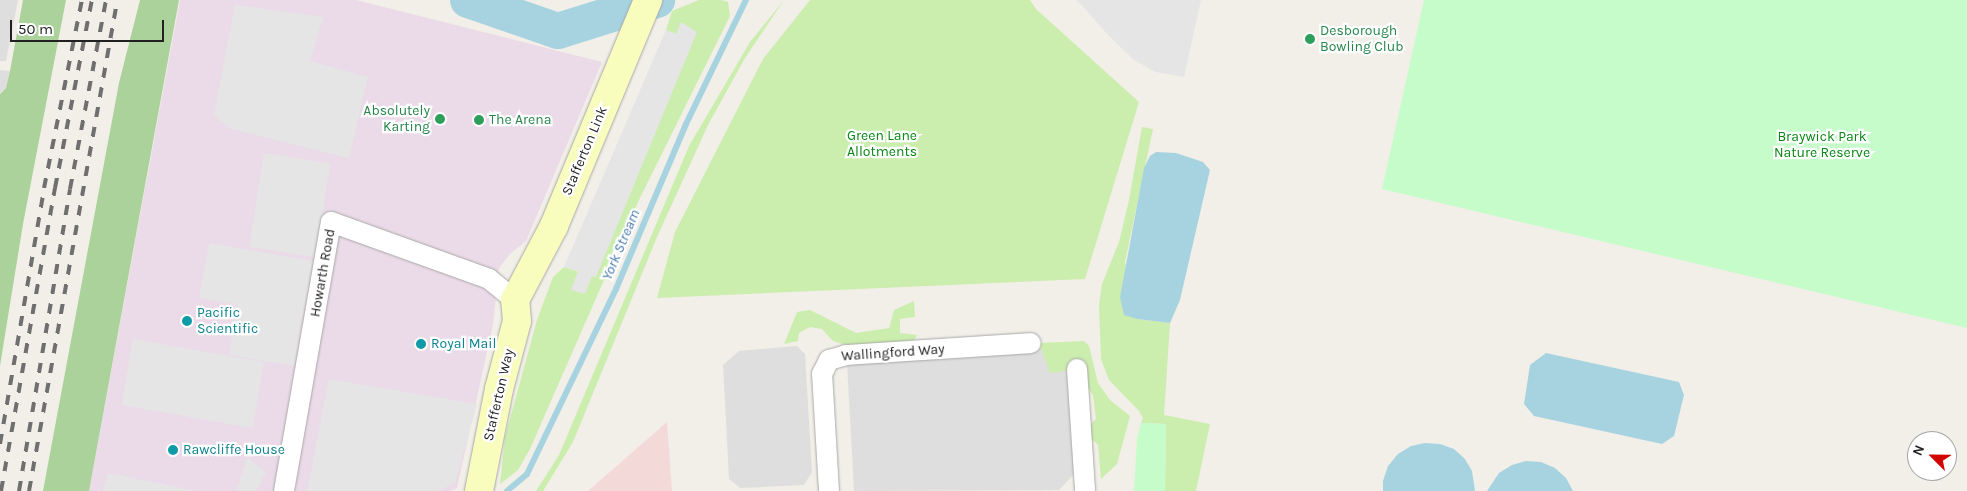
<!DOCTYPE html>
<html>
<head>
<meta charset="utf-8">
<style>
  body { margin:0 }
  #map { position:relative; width:1967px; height:491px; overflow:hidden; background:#f2efe8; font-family:Karla,sans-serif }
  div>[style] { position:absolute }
  .residential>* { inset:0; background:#dfdede }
  .commercial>* { inset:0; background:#f3d9d7 }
  .industrial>* { inset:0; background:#ebdae8 }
  .grass>* { inset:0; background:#cbedad }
  .forest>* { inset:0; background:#abd29b }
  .park>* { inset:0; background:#c5fcca }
  .parking>* { inset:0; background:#e5e5e5; transform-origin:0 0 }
  .water>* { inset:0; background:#a7d3e1 }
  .stream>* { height:6px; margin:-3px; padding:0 3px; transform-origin:3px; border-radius:3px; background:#a7d3e1 }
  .river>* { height:36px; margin:-18px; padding:0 18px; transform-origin:18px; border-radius:18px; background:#a7d3e1 }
  .roads { filter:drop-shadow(0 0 1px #a8a8a8) drop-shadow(0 0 1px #a8a8a8) }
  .street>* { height:20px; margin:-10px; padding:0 10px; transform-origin:10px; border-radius:10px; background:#fff }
  .secondary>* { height:28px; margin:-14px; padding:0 14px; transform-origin:14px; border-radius:14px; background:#f8fcbc }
  .rail>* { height:4px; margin-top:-2px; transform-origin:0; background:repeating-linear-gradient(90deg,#6f6f6f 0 10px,transparent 0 20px) }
  .dots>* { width:14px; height:14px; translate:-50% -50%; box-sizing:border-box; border:2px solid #fff; border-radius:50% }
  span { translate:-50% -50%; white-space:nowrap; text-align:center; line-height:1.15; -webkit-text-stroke:4.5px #fff; paint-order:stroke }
  .leisure-label { font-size:14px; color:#27864d }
  .left { translate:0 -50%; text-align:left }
  .right { translate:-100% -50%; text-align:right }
  .park-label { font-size:14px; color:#088714 }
  .street-label { font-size:14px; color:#212121 }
  .culture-label { font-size:14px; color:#0d838f }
  .water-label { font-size:15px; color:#4679ae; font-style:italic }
  .north { position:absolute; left:1907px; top:431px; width:50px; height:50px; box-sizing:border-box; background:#fff; border:1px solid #a6a6a6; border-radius:50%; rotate:293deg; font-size:14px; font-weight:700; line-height:20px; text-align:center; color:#212121 }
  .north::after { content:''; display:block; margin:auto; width:18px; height:22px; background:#d30300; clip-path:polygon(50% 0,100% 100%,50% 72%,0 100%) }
  .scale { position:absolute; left:10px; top:20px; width:154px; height:22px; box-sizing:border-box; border:2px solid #212121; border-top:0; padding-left:6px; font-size:15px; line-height:18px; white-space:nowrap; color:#212121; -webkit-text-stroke:4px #fff; paint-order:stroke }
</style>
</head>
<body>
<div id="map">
  <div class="residential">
    <div style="clip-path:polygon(0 0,18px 0,6px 61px,0 61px)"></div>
    <div style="clip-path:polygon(0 70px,10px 71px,6px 88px,0 93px)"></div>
    <div style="clip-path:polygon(797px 346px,805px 354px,812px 472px,804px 485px,740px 488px,729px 479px,723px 365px,739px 351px)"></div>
    <div style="clip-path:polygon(1047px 348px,1070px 369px,1076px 472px,1059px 490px,854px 491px,847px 363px)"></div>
  </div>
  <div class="commercial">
    <div style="clip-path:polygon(667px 422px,672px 491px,588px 491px)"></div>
  </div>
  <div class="industrial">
    <div style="clip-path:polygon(180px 0,356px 0,602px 62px,526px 241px,510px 254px,499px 268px,493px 325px,457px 488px,450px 491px,89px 491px)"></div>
  </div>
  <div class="grass">
    <div style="clip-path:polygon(699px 0,722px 0,728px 2px,730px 16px,639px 200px,530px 449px,518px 470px,500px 484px,505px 437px,537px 320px,553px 277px,564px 267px,595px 277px,676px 34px,666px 30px,672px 11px)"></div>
    <div style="clip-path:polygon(784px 0,745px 58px,708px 125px,657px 237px,573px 442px,543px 491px,536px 491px,559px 455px,689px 146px,750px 42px)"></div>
    <div style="clip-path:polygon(810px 0,1030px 0,1036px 9px,1139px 102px,1085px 279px,657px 298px,675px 232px,763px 59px)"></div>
    <div style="clip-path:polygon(1142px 127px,1153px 129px,1125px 262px,1137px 319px,1170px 323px,1164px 415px,1210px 424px,1196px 491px,1165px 491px,1166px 424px,1141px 423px,1143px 418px,1139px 411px,1109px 380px,1101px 359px,1099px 305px,1102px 284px,1119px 242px,1129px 200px)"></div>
    <div style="clip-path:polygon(914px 301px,915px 317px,900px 319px,900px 333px,917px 335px,912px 344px,854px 348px,833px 341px,822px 329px,810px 327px,799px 333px,798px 341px,784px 344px,797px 312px,810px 310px,856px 333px,889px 328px,894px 310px)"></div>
    <div style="clip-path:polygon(1084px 341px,1089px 346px,1098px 383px,1110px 400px,1130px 416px,1117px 464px,1101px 479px,1098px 445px,1089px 436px,1090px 425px,1096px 419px,1093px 395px,1086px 386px,1081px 369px,1050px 373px,1039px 343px)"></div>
  </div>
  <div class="forest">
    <div style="clip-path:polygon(23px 0,66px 0,23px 224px,0 366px,0 94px,6px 88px,10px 71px)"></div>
    <div style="clip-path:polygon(140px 0,179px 0,89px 491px,43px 491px,119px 83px)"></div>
  </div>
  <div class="park">
    <div style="clip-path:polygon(1424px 0,1967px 0,1967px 328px,1382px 189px)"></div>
    <div style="clip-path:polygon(1141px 423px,1166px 424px,1165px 491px,1134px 491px,1137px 438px)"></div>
  </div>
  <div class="parking">
    <div style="clip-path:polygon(1077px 0,1201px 0,1184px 77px,1156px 72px,1134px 60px,1109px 36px)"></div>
    <div style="clip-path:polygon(235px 5px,323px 17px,310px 61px,368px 77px,349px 158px,229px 128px,214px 115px)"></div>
    <div style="clip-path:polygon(681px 22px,697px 32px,596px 277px,592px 276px,585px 294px,571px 290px,578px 271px,564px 267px,666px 30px,676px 34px)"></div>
    <div style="left:264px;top:153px;width:67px;height:95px;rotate:9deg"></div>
    <div style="clip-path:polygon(209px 243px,313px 261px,294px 366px,229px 355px,237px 305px,199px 298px)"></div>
    <div style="left:133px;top:339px;width:133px;height:67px;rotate:10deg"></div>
    <div style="clip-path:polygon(329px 379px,477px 404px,455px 483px,438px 491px,307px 491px)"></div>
    <div style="clip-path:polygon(247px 457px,266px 472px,256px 491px,237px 491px)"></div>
    <div style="clip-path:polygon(108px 473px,197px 491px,103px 491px)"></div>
  </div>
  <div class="water">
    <div style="clip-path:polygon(1156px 152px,1176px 153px,1203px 162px,1210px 170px,1180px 300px,1170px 323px,1137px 319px,1124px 315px,1120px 297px,1144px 168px,1150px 156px)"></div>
    <div style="clip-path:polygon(1546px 353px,1679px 382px,1684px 395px,1674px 436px,1662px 444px,1534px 416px,1524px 404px,1530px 365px)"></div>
    <div style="clip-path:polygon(1425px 443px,1440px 444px,1454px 449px,1465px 459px,1472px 471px,1475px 491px,1383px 491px,1383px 481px,1388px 466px,1398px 454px,1411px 446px)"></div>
    <div style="clip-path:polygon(1526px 461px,1541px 462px,1555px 468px,1566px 478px,1573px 491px,1487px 491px,1499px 473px,1512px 465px)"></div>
  </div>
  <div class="stream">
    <div style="left:507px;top:491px;width:26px;rotate:-40deg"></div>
    <div style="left:527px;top:474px;width:205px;rotate:-64.3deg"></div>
    <div style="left:616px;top:289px;width:179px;rotate:-67deg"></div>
    <div style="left:686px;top:124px;width:138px;rotate:-64.2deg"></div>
  </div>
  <div class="river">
    <div style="left:468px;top:0;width:95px;rotate:19deg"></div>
    <div style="left:558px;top:31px;width:104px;rotate:-17.4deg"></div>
  </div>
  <div class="roads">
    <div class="street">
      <div style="left:1077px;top:369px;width:122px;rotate:86.2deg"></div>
      <div style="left:284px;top:491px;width:273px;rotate:-80.1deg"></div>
      <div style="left:331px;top:222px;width:168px;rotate:19.8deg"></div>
      <div style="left:489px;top:279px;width:33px;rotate:39deg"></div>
      <div style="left:829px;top:491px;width:117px;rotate:-93.4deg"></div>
      <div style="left:822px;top:374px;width:16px;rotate:-63deg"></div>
      <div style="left:829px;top:360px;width:18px;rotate:-16deg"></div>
      <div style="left:846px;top:355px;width:185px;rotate:-3.7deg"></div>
    </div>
    <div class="secondary">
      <div style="left:479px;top:491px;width:104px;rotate:-78.9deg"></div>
      <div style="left:499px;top:389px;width:70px;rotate:-75.2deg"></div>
      <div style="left:517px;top:321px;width:21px;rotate:-95deg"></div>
      <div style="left:515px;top:300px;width:84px;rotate:-62.2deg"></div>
      <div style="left:554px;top:226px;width:245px;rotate:-67.4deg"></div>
    </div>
  </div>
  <div class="rail">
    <div style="left:0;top:444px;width:260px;rotate:-80.2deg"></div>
    <div style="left:44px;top:188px;width:192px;rotate:-78.6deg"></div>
    <div style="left:1px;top:491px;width:308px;rotate:-79.9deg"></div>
    <div style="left:55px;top:188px;width:192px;rotate:-78.9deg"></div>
    <div style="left:19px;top:491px;width:306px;rotate:-80.4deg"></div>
    <div style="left:70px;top:189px;width:192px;rotate:-79.2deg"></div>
    <div style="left:29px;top:491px;width:499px;rotate:-79.8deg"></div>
  </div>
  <div class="dots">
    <div style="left:1310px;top:39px;background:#2e9e5b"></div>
    <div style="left:440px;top:119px;background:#2e9e5b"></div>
    <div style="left:479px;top:120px;background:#2e9e5b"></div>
    <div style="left:187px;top:321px;background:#0f9aa8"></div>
    <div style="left:421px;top:344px;background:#0f9aa8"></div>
    <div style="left:173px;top:450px;background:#0f9aa8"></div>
  </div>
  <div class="leisure-label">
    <span class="left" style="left:1320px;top:39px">Desborough<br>Bowling Club</span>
    <span class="right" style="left:430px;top:119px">Absolutely<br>Karting</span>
    <span class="left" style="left:489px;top:120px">The Arena</span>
  </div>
  <div class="park-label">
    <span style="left:882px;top:144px">Green Lane<br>Allotments</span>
    <span style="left:1822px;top:145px">Braywick Park<br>Nature Reserve</span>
  </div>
  <div class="street-label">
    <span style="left:585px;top:151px;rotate:-67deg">Stafferton Link</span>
    <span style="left:323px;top:273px;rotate:-80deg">Howarth Road</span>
    <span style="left:893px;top:353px;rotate:-4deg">Wallingford Way</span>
    <span style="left:499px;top:395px;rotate:-77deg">Stafferton Way</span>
  </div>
  <div class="culture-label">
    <span class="left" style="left:197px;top:321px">Pacific<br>Scientific</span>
    <span class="left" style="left:431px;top:344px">Royal Mail</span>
    <span class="left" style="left:183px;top:450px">Rawcliffe House</span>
  </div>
  <div class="water-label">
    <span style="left:621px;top:245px;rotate:-67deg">York Stream</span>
  </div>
  <div class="north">N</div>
  <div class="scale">50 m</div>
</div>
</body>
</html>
